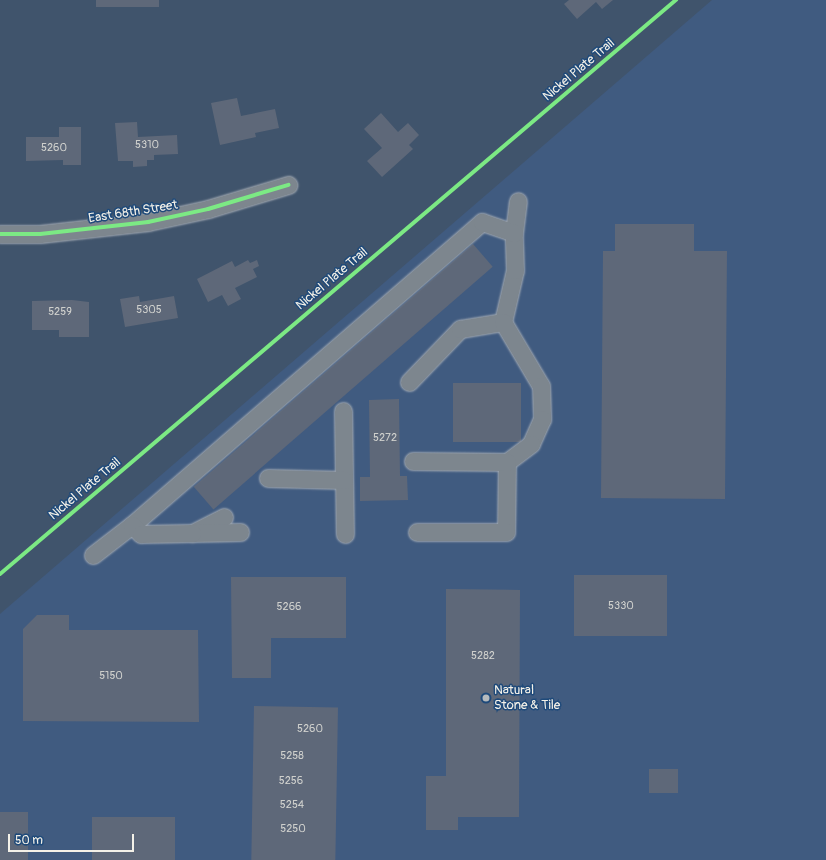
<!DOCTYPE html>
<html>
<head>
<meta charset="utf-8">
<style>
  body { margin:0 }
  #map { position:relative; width:826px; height:860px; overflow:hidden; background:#40546c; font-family:Pangolin,sans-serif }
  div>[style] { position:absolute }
  .built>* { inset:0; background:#405b80 }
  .building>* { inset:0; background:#5e6879; transform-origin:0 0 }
  .roads { filter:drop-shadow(0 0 1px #a1a9b2) drop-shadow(0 0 1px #a1a9b2) }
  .minor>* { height:17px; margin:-8.5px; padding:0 8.5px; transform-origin:8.5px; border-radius:8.5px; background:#7d868e }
  .cycleway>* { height:4px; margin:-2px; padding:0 2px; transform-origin:2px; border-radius:2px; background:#7ce984 }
  .dots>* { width:11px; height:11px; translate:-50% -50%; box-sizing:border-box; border:2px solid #1f4a7a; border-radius:50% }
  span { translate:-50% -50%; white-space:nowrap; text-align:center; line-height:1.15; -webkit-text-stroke:3px #1f4a7a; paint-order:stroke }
  .number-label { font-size:11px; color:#cecfcc }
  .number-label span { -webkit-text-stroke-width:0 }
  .street-label { font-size:13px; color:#f4f1e8 }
  .poi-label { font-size:13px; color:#f4f1e8 }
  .left { translate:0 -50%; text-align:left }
  .scale { position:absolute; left:8px; top:834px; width:126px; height:18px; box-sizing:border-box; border:2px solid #f4f1e8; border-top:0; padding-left:5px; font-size:12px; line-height:14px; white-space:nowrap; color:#f4f1e8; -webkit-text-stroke:3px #1f4a7a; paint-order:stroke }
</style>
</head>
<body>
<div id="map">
  <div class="built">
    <div style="clip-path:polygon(712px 0,826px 0,826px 860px,0 860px,0 614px)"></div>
  </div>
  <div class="building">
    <div style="left:96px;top:0;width:63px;height:7px"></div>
    <div style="clip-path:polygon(569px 0,613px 0,602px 9px,596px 2px,577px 19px,564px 4px)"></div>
    <div style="clip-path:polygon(237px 98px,241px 116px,275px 109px,279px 128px,255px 133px,256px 137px,220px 145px,211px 103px)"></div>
    <div style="clip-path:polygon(381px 113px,398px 132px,408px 123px,419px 135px,409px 145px,413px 149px,382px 177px,367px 161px,382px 148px,364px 129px)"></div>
    <div style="clip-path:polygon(137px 122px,138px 137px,177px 135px,178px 154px,154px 155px,154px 160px,147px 160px,147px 166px,133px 167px,133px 161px,118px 161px,115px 123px)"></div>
    <div style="clip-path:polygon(59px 127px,81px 127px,81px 165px,63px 165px,63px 160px,26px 161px,26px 137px,59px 137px)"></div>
    <div style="clip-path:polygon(615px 224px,694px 224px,694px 251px,727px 251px,725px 499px,601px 498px,603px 251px,615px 251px)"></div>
    <div style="left:473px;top:244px;width:30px;height:370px;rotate:49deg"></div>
    <div style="clip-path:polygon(248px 260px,250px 263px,257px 260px,259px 266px,253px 269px,257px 277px,235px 288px,241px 299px,228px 306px,222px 295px,208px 302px,197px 279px,232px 261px,235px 267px)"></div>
    <div style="clip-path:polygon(139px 296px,140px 302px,174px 296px,178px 318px,125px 327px,120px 299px)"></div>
    <div style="clip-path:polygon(72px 300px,89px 302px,89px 337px,59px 337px,59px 330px,32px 330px,32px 301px)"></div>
    <div style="left:453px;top:383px;width:68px;height:59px"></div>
    <div style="clip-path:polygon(399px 399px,400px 476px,407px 476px,408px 500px,360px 501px,360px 477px,370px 477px,369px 400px)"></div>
    <div style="left:667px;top:575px;width:61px;height:93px;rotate:90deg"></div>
    <div style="clip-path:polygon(231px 577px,346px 577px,346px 638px,271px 638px,271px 678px,232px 678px)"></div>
    <div style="clip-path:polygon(446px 589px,520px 590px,519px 817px,458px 817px,458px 830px,426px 830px,426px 776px,446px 776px)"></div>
    <div style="clip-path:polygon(37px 615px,69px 615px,69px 630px,198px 630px,199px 722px,23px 721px,23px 629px)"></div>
    <div style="left:254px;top:706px;width:84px;height:154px;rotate:1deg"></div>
    <div style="left:649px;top:769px;width:29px;height:24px"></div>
    <div style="left:0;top:812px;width:28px;height:48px"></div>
    <div style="left:92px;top:817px;width:83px;height:43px"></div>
  </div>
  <div class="roads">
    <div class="minor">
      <div style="left:0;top:234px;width:40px"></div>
      <div style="left:40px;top:234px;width:109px;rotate:-6.3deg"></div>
      <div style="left:148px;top:222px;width:61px;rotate:-12.2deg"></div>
      <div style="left:208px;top:209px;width:84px;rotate:-16.7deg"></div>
      <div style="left:503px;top:322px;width:53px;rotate:-77deg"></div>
      <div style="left:515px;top:270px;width:37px;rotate:-92deg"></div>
      <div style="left:514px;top:233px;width:32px;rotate:-83deg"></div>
      <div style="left:409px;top:382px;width:74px;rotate:-46.1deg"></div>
      <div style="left:460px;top:329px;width:44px;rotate:-9.2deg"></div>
      <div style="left:503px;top:322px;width:74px;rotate:59.3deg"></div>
      <div style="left:541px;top:386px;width:33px;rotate:88deg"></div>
      <div style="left:542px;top:419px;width:27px;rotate:114deg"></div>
      <div style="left:531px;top:444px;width:30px;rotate:143deg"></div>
      <div style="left:507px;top:462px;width:70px;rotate:90.8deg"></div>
      <div style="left:506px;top:532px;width:89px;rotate:180deg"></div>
      <div style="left:343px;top:411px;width:123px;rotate:89.1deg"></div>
      <div style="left:413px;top:461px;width:94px;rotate:0.6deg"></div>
      <div style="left:268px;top:478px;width:76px;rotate:1.5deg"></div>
      <div style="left:224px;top:517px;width:36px;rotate:153deg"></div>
      <div style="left:192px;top:533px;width:48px;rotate:-1.2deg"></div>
      <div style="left:132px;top:525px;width:463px;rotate:-40.9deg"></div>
      <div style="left:482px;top:222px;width:34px;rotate:19deg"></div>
      <div style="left:93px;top:555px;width:49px;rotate:-37.6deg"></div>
      <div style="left:132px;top:525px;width:13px;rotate:45deg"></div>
      <div style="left:141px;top:534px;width:51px;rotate:-1.1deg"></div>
    </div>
  </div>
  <div class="cycleway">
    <div style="left:0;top:234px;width:40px"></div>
    <div style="left:40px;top:234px;width:109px;rotate:-6.3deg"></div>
    <div style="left:148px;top:222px;width:61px;rotate:-12.2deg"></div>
    <div style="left:208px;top:209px;width:84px;rotate:-16.7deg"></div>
    <div style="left:0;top:574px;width:887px;rotate:-40.34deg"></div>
  </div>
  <div class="dots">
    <div style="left:486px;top:698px;background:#b5babd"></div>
  </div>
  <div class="number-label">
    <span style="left:147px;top:145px">5310</span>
    <span style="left:54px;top:148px">5260</span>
    <span style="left:149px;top:310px">5305</span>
    <span style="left:60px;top:312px">5259</span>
    <span style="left:385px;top:438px">5272</span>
    <span style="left:621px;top:606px">5330</span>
    <span style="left:289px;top:607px">5266</span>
    <span style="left:483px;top:656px">5282</span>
    <span style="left:111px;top:676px">5150</span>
    <span style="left:310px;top:729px">5260</span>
    <span style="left:292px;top:756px">5258</span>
    <span style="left:291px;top:781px">5256</span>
    <span style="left:292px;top:805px">5254</span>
    <span style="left:293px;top:829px">5250</span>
  </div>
  <div class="street-label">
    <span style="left:579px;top:70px;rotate:-40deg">Nickel Plate Trail</span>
    <span style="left:133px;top:212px;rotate:-9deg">East 68th Street</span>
    <span style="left:332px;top:279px;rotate:-40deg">Nickel Plate Trail</span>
    <span style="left:85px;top:489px;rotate:-40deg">Nickel Plate Trail</span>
  </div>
  <div class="poi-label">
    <span class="left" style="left:494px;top:698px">Natural<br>Stone &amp; Tile</span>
  </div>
  <div class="scale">50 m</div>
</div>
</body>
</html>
